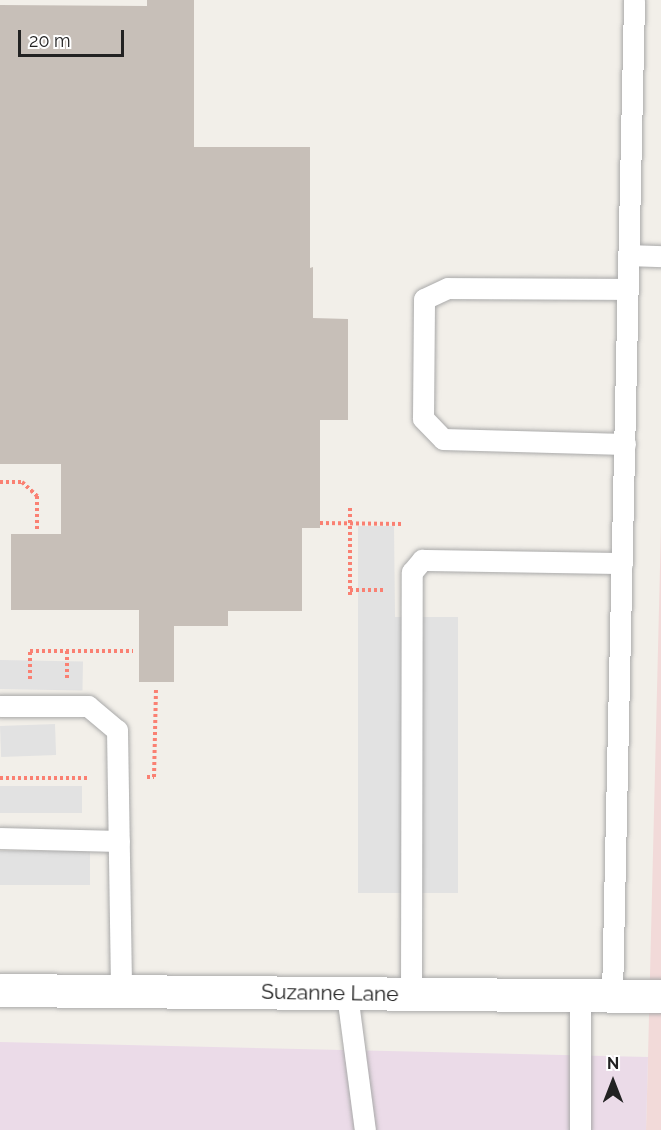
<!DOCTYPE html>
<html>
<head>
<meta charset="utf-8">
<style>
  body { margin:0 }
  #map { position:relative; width:661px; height:1130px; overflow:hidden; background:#f2efe9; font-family:Raleway,sans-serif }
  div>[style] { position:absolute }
  .commercial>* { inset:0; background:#f2dad9 }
  .industrial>* { inset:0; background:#ebdbe8 }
  .parking>* { inset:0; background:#e2e2e2; transform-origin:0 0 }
  .building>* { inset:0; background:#c7bfb8 }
  .path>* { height:4px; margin-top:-2px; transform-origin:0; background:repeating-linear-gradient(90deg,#fa8072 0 3px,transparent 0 6px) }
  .roads { filter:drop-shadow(0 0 2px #a9a9a9) drop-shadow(0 0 2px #a9a9a9) }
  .service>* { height:21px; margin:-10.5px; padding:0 10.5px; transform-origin:10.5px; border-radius:10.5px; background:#fff }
  .minor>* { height:33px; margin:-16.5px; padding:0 16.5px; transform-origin:16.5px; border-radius:16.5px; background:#fff }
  span { translate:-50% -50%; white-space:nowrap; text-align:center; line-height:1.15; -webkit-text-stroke:4.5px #fff; paint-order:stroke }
  .street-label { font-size:21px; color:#222 }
  .north { position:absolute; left:583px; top:1052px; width:60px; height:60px; -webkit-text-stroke:4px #fff; paint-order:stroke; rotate:0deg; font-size:16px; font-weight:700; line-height:24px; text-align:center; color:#222 }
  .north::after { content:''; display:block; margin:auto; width:21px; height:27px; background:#222; clip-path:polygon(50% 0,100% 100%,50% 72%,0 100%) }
  .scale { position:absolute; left:18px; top:30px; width:106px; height:27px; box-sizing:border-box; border:3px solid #222; border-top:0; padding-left:8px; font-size:18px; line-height:21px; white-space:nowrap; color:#222; -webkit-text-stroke:4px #fff; paint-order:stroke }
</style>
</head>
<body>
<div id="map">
  <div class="commercial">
    <div style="clip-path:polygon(661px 526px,661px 1130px,646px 1130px,648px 1057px)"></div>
  </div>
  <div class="industrial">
    <div style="clip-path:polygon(0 1042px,648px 1057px,646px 1130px,0 1130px)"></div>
  </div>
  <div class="parking">
    <div style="clip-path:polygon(358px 526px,394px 526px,395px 617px,458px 617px,458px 893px,358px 893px)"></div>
    <div style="left:0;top:660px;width:83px;height:29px;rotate:1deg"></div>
    <div style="left:55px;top:724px;width:31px;height:55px;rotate:88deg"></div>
    <div style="left:0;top:786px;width:82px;height:27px"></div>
    <div style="left:0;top:851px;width:90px;height:34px"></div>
  </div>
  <div class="building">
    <div style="clip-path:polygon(147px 0,194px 0,194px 147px,310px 147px,310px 268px,313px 267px,313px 318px,348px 319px,348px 420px,320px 420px,320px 528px,302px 528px,302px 611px,228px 611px,228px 626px,174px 626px,174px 682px,139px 682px,139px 610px,11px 610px,11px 534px,61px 534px,61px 464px,0 464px,0 5px,147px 6px)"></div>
  </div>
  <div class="path">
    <div style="left:0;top:482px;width:22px"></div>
    <div style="left:22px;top:482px;width:21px;rotate:43deg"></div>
    <div style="left:37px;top:496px;width:33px;rotate:90deg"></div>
    <div style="left:350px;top:508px;width:89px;rotate:90deg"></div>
    <div style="left:320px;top:523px;width:83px;rotate:0.7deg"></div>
    <div style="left:350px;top:590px;width:35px"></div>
    <div style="left:67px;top:651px;width:28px;rotate:90deg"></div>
    <div style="left:30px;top:679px;width:28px;rotate:-90deg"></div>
    <div style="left:30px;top:651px;width:103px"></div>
    <div style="left:147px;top:777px;width:7px"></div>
    <div style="left:154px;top:777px;width:88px;rotate:-88.7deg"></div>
    <div style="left:0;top:778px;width:89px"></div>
  </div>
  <div class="roads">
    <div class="service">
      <div style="left:629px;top:255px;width:32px;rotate:2deg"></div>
      <div style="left:625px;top:444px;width:182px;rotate:-178.4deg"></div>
      <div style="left:443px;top:439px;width:29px;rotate:-134deg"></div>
      <div style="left:423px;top:418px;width:119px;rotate:-89.5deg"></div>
      <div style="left:424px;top:299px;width:26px;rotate:-25deg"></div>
      <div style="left:448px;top:288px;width:180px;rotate:0.3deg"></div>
      <div style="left:0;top:706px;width:88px"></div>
      <div style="left:88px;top:706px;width:38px;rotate:40deg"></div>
      <div style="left:117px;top:730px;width:261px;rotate:89.1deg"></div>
      <div style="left:0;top:838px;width:119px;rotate:1.4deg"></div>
      <div style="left:347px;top:994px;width:137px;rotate:82.5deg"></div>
      <div style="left:411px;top:994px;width:422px;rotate:-89.9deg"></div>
      <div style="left:412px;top:572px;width:16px;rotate:-50deg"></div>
      <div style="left:422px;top:560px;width:200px;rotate:0.9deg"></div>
      <div style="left:580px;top:995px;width:135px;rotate:90deg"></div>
      <div style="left:612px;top:995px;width:995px;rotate:-88.73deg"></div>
    </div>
    <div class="minor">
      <div style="left:0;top:990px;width:661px;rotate:0.52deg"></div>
    </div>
  </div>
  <div class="street-label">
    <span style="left:330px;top:993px;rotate:1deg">Suzanne Lane</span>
  </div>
  <div class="north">N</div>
  <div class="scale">20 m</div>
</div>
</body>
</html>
